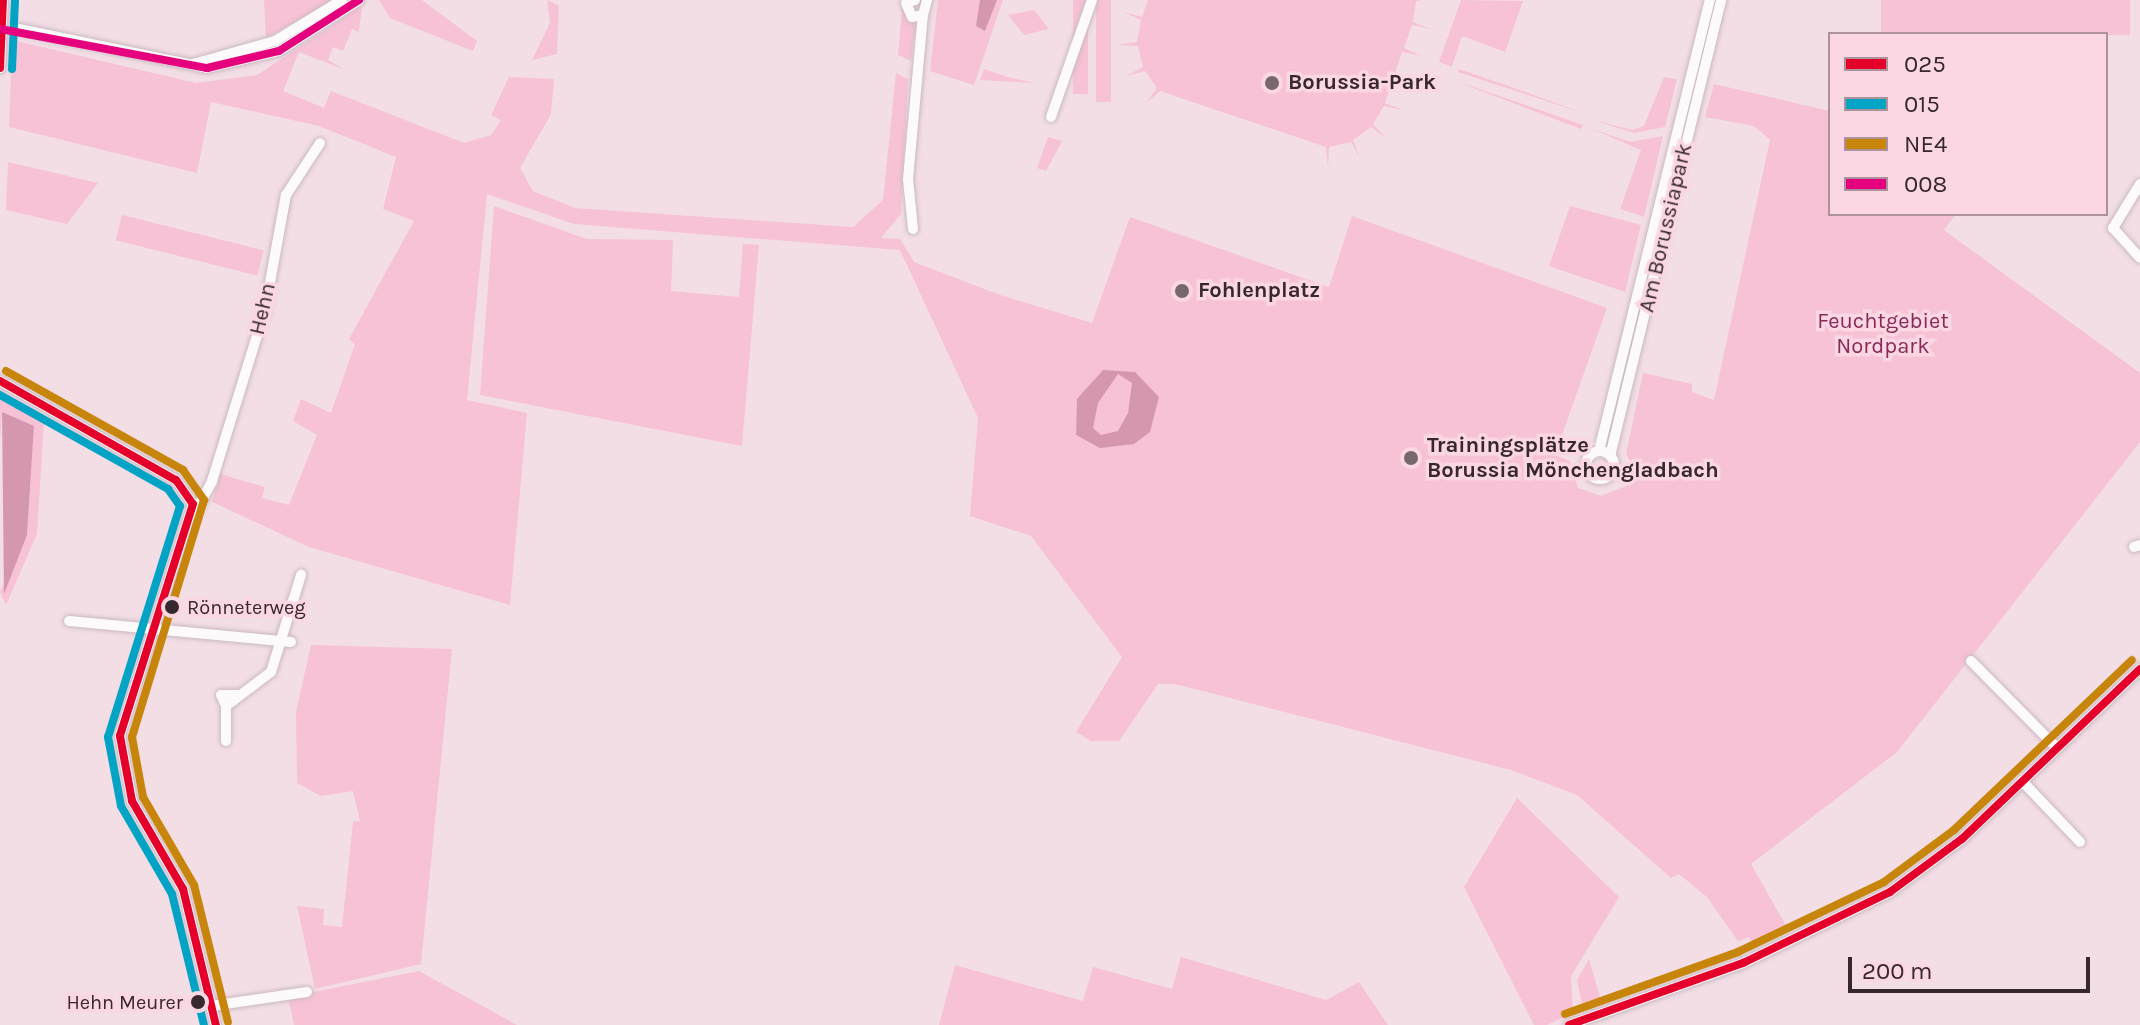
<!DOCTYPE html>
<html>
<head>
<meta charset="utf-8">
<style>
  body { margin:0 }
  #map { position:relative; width:2140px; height:1025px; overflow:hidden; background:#f3dee6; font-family:Karla,sans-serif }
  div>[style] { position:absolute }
  .green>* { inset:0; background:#f7c2d6; transform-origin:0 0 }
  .water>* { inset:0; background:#d597af }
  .roads { filter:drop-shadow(0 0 2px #cabac0) drop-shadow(0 0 2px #cabac0) }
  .minor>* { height:10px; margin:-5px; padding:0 5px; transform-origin:5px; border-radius:5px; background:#fdfafb }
  .minor>.ring { margin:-5px; padding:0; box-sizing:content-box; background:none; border:10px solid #fdfafb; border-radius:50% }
  .bus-1>* { height:8px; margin:-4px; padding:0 4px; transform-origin:4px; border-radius:4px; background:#e4002b }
  .bus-2>* { height:8px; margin:-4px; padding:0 4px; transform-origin:4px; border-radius:4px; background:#03a3c6 }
  .bus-3>* { height:8px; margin:-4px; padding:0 4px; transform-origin:4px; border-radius:4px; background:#c7860b }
  .bus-4>* { height:8px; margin:-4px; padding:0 4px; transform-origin:4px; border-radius:4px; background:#e5007d }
  .dots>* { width:22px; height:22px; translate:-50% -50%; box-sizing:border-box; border:4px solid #fbd6e3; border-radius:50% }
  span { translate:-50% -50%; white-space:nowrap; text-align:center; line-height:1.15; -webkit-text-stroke:7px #fbd6e3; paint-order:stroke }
  .bus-label { font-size:20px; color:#36282d }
  .left { translate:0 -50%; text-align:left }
  .right { translate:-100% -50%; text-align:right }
  .poi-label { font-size:22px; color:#36282d; font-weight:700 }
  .street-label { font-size:22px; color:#36282d }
  .park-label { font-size:22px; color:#882956 }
  .legend { position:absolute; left:1828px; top:32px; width:280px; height:184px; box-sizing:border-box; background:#fbd6e3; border:2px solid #ac909a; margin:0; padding:10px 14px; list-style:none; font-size:24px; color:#36282d }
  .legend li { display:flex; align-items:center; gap:16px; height:40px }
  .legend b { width:40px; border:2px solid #ac909a }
  .scale { position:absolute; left:1848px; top:957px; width:242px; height:36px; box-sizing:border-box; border:4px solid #36282d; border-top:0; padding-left:10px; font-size:24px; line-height:28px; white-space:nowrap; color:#36282d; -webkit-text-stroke:6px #fbd6e3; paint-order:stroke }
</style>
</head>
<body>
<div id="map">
  <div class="green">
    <div style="clip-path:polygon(264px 0,334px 0,266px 38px)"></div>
    <div style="clip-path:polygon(379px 0,422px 0,477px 41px,473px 51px,390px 18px)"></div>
    <div style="clip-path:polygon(547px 0,559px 6px,557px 54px,532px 60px,550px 23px)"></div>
    <div style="clip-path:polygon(938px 0,1003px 0,974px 85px,930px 71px)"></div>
    <div style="left:1073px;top:0;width:15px;height:94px"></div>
    <div style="left:1096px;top:0;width:15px;height:102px"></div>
    <div style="clip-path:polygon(1148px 0,1424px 0,1416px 1px,1413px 22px,1431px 29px,1412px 25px,1404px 48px,1422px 56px,1402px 52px,1394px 76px,1412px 83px,1393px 79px,1385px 103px,1403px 110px,1384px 106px,1373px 124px,1386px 138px,1371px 127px,1353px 140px,1360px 158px,1351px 142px,1329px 147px,1328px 167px,1326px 147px,1160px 91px,1146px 103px,1157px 88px,1145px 71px,1126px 76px,1143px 67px,1138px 46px,1118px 45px,1137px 42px,1141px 20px,1123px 12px,1142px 17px)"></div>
    <div style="clip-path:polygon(1461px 0,1523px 1px,1505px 52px,1462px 36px,1452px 67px,1439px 62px)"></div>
    <div style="left:1881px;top:0;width:249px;height:35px"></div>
    <div style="clip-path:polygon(362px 6px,359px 32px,352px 29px,343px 51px,333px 47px,328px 60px,343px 69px,299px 52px,283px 91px,324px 108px,331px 91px,464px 143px,491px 135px,501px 120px,491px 115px,509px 77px,554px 79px,551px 114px,520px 168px,533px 191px,575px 208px,853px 227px,883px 200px,896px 73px,908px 79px,901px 214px,881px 238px,900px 239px,914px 262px,1000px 295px,1092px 323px,1130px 217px,1329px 287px,1352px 216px,1607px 308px,1555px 455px,1570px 461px,1578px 488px,1601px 496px,1629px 485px,1635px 471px,1626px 454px,1643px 373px,1692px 384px,1692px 392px,1714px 400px,1770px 140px,1754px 126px,1705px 117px,1714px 84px,1830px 111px,1830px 214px,1956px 214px,1944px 230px,2140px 373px,2140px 442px,1897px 752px,1751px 864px,1789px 931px,1754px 948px,1749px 937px,1738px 941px,1707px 897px,1679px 874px,1671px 878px,1577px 795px,1511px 770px,1175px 684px,1158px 684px,1119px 741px,1091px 741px,1076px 732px,1122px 657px,1031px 536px,970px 516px,978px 418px,900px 250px,574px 224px,487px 194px,467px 400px,527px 413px,510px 605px,309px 547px,212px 502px,220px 474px,265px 487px,262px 498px,289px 505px,317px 435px,293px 421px,301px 399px,331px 413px,355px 344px,349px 339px,414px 221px,383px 209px,396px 157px,319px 126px,211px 102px,197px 173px,9px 127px,12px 40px,196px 83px,257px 75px)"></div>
    <div style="clip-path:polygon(902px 9px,916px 21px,911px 61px,898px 55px)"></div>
    <div style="clip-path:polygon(1034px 10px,1049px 29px,1024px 35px,1008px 15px)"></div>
    <div style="clip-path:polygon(984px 69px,1011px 78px,1035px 83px,980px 80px)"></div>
    <div style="clip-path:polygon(1459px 69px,1514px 88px,1586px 114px,1458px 72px)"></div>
    <div style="clip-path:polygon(1664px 77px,1677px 79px,1665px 127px,1634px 133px,1593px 120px,1632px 130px,1644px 126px)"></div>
    <div style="clip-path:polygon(1455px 81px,1494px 94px,1583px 125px,1581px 129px)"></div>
    <div style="clip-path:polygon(1590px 128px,1630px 142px,1663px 136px,1644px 217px,1620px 209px,1641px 150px)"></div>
    <div style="clip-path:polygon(1048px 137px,1062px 141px,1046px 171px,1037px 168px)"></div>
    <div style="clip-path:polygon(8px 162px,98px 183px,67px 224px,6px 210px)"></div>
    <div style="clip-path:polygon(494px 206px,587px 239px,673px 240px,671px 291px,739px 297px,743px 244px,759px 245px,742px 446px,480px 395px)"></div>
    <div style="clip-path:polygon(1570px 206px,1641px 225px,1625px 292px,1549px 266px)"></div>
    <div style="left:122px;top:215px;width:146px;height:26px;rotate:14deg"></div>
    <div style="clip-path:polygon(0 397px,44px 422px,37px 534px,6px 605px,0 592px,27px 535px,34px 427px,2px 412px,0 443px)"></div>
    <div style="clip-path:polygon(311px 645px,452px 649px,421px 964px,315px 989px,297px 906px,324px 909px,323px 925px,342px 927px,353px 822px,360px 821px,353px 791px,321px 796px,297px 783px,296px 712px)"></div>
    <div style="clip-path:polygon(1517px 798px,1619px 897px,1571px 976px,1573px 1013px,1547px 1025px,1534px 1025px,1464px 887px)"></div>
    <div style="clip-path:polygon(1181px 957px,1326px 1000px,1359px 982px,1388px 1025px,939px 1025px,955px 965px,1083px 1001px,1093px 967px,1172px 989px)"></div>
    <div style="clip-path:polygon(1589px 959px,1602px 1004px,1583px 1010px,1577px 980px)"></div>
    <div style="clip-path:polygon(419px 971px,517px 1025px,294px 1025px,288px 997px)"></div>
  </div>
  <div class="water">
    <div style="clip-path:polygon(980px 0,997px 0,985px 31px,976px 26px)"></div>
    <div style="clip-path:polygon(evenodd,1103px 370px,1135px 372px,1159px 397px,1150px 432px,1134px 444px,1100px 448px,1076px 435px,1077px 399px,1103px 370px,1118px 374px,1132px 383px,1128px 413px,1118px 431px,1101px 435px,1093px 428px,1098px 403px,1118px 374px)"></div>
    <div style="clip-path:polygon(2px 412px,34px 426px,27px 535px,4px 594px)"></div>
  </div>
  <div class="roads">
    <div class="minor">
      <div style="left:915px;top:0;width:9px;rotate:162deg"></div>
      <div style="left:906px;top:3px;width:15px;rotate:67deg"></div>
      <div style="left:912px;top:17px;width:11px;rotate:-10deg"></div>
      <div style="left:923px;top:15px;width:16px;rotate:-75deg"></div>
      <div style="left:19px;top:29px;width:192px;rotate:11.7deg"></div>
      <div style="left:207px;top:68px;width:74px;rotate:-13.3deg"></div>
      <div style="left:279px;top:51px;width:95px;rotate:-32.5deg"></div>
      <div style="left:193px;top:64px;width:85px;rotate:-15.7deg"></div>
      <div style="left:275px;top:41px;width:79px;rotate:-31.5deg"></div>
      <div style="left:0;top:68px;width:68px;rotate:-87.5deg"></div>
      <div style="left:1051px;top:117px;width:124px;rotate:-70.7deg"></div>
      <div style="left:2140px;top:184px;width:52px;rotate:121.5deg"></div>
      <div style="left:2113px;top:228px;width:40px;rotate:48deg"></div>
      <div style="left:913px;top:229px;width:50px;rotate:-95.7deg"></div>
      <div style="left:908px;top:179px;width:165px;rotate:-84.8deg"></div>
      <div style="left:0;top:381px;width:202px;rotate:29.4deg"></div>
      <div style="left:176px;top:480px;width:29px;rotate:55deg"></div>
      <div style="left:193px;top:504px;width:243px;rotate:107.5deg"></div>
      <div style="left:120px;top:736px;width:66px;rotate:79.5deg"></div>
      <div style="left:132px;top:801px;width:102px;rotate:59.9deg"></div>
      <div style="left:183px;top:889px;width:140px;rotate:76.4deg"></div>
      <div style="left:1599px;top:451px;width:464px;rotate:-76.2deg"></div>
      <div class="ring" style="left:1586px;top:451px;width:18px;height:18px"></div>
      <div style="left:1610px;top:456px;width:469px;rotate:-76.3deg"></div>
      <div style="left:194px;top:514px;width:38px;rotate:-61deg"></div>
      <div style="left:212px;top:481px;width:179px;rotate:-72.8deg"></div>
      <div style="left:265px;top:310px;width:117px;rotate:-79.7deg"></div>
      <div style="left:286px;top:195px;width:62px;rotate:-56.8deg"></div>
      <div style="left:2134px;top:547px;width:6px;rotate:-18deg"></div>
      <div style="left:69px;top:621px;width:223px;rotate:5.4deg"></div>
      <div style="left:1971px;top:661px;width:121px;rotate:45.3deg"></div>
      <div style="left:226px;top:706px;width:12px;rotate:-114deg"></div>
      <div style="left:221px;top:695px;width:17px"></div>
      <div style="left:226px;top:741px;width:35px;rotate:-90deg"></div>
      <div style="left:226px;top:706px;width:56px;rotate:-37.1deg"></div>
      <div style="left:271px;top:672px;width:102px;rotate:-72.8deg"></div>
      <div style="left:2022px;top:781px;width:84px;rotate:46.4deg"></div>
      <div style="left:211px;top:1006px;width:97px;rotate:-8.3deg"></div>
      <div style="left:1569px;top:1025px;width:185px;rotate:-19.6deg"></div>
      <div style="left:1743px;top:963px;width:163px;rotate:-25.8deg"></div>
      <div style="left:1890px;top:892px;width:89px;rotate:-36.4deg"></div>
      <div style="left:1962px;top:839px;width:246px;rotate:-43.7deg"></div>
    </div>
  </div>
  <div class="bus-1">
    <div style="left:0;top:68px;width:68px;rotate:-87.5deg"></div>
    <div style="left:0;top:381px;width:202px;rotate:29.4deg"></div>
    <div style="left:176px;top:480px;width:29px;rotate:55deg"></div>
    <div style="left:193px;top:504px;width:243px;rotate:107.5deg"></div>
    <div style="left:120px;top:736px;width:66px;rotate:79.5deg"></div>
    <div style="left:132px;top:801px;width:102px;rotate:59.9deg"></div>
    <div style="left:183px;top:889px;width:140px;rotate:76.4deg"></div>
    <div style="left:1569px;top:1025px;width:185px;rotate:-19.6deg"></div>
    <div style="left:1743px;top:963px;width:163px;rotate:-25.8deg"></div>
    <div style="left:1890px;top:892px;width:89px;rotate:-36.4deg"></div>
    <div style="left:1962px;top:839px;width:246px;rotate:-43.7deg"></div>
  </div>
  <div class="bus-2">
    <div style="left:12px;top:69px;width:68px;rotate:-87.5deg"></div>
    <div style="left:0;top:395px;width:193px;rotate:29.2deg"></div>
    <div style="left:168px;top:489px;width:21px;rotate:55deg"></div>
    <div style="left:180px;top:506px;width:242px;rotate:107.3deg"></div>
    <div style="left:108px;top:737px;width:70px;rotate:79.3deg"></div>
    <div style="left:121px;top:806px;width:102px;rotate:59.9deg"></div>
    <div style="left:172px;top:894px;width:135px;rotate:76.3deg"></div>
  </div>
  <div class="bus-3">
    <div style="left:6px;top:371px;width:203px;rotate:29.2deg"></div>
    <div style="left:183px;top:470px;width:37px;rotate:55deg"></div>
    <div style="left:204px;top:500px;width:248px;rotate:106.9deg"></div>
    <div style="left:132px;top:737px;width:61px;rotate:79.6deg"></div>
    <div style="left:143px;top:797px;width:102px;rotate:59.9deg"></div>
    <div style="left:194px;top:885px;width:141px;rotate:76.1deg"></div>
    <div style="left:1565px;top:1014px;width:184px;rotate:-19.7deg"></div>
    <div style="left:1738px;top:952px;width:162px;rotate:-25.6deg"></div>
    <div style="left:1884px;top:882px;width:87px;rotate:-36.6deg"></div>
    <div style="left:1954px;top:830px;width:246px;rotate:-43.7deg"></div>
  </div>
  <div class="bus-4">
    <div style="left:0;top:29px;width:211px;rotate:10.7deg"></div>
    <div style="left:207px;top:68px;width:74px;rotate:-13.3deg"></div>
    <div style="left:279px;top:51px;width:95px;rotate:-32.5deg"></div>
  </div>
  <div class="dots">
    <div style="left:1272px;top:83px;background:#78686e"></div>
    <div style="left:1182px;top:291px;background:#78686e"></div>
    <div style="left:1411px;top:458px;background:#78686e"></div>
    <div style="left:172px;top:607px;background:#36282d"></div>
    <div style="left:198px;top:1002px;background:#36282d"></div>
  </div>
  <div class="bus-label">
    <span class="left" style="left:187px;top:607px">Rönneterweg</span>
    <span class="right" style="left:183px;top:1002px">Hehn Meurer</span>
  </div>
  <div class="poi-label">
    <span class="left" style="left:1288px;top:83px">Borussia-Park</span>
    <span class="left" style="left:1198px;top:291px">Fohlenplatz</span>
    <span class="left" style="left:1427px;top:458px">Trainingsplätze<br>Borussia Mönchengladbach</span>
  </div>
  <div class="street-label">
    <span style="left:1666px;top:228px;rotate:-77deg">Am Borussiapark</span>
    <span style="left:263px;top:309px;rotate:-77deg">Hehn</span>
  </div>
  <div class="park-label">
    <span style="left:1883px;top:334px">Feuchtgebiet<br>Nordpark</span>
  </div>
  <ul class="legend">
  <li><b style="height:10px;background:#e4002b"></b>025</li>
  <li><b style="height:10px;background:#03a3c6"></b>015</li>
  <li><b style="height:10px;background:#c7860b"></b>NE4</li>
  <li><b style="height:10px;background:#e5007d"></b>008</li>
  </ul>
  <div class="scale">200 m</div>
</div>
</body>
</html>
